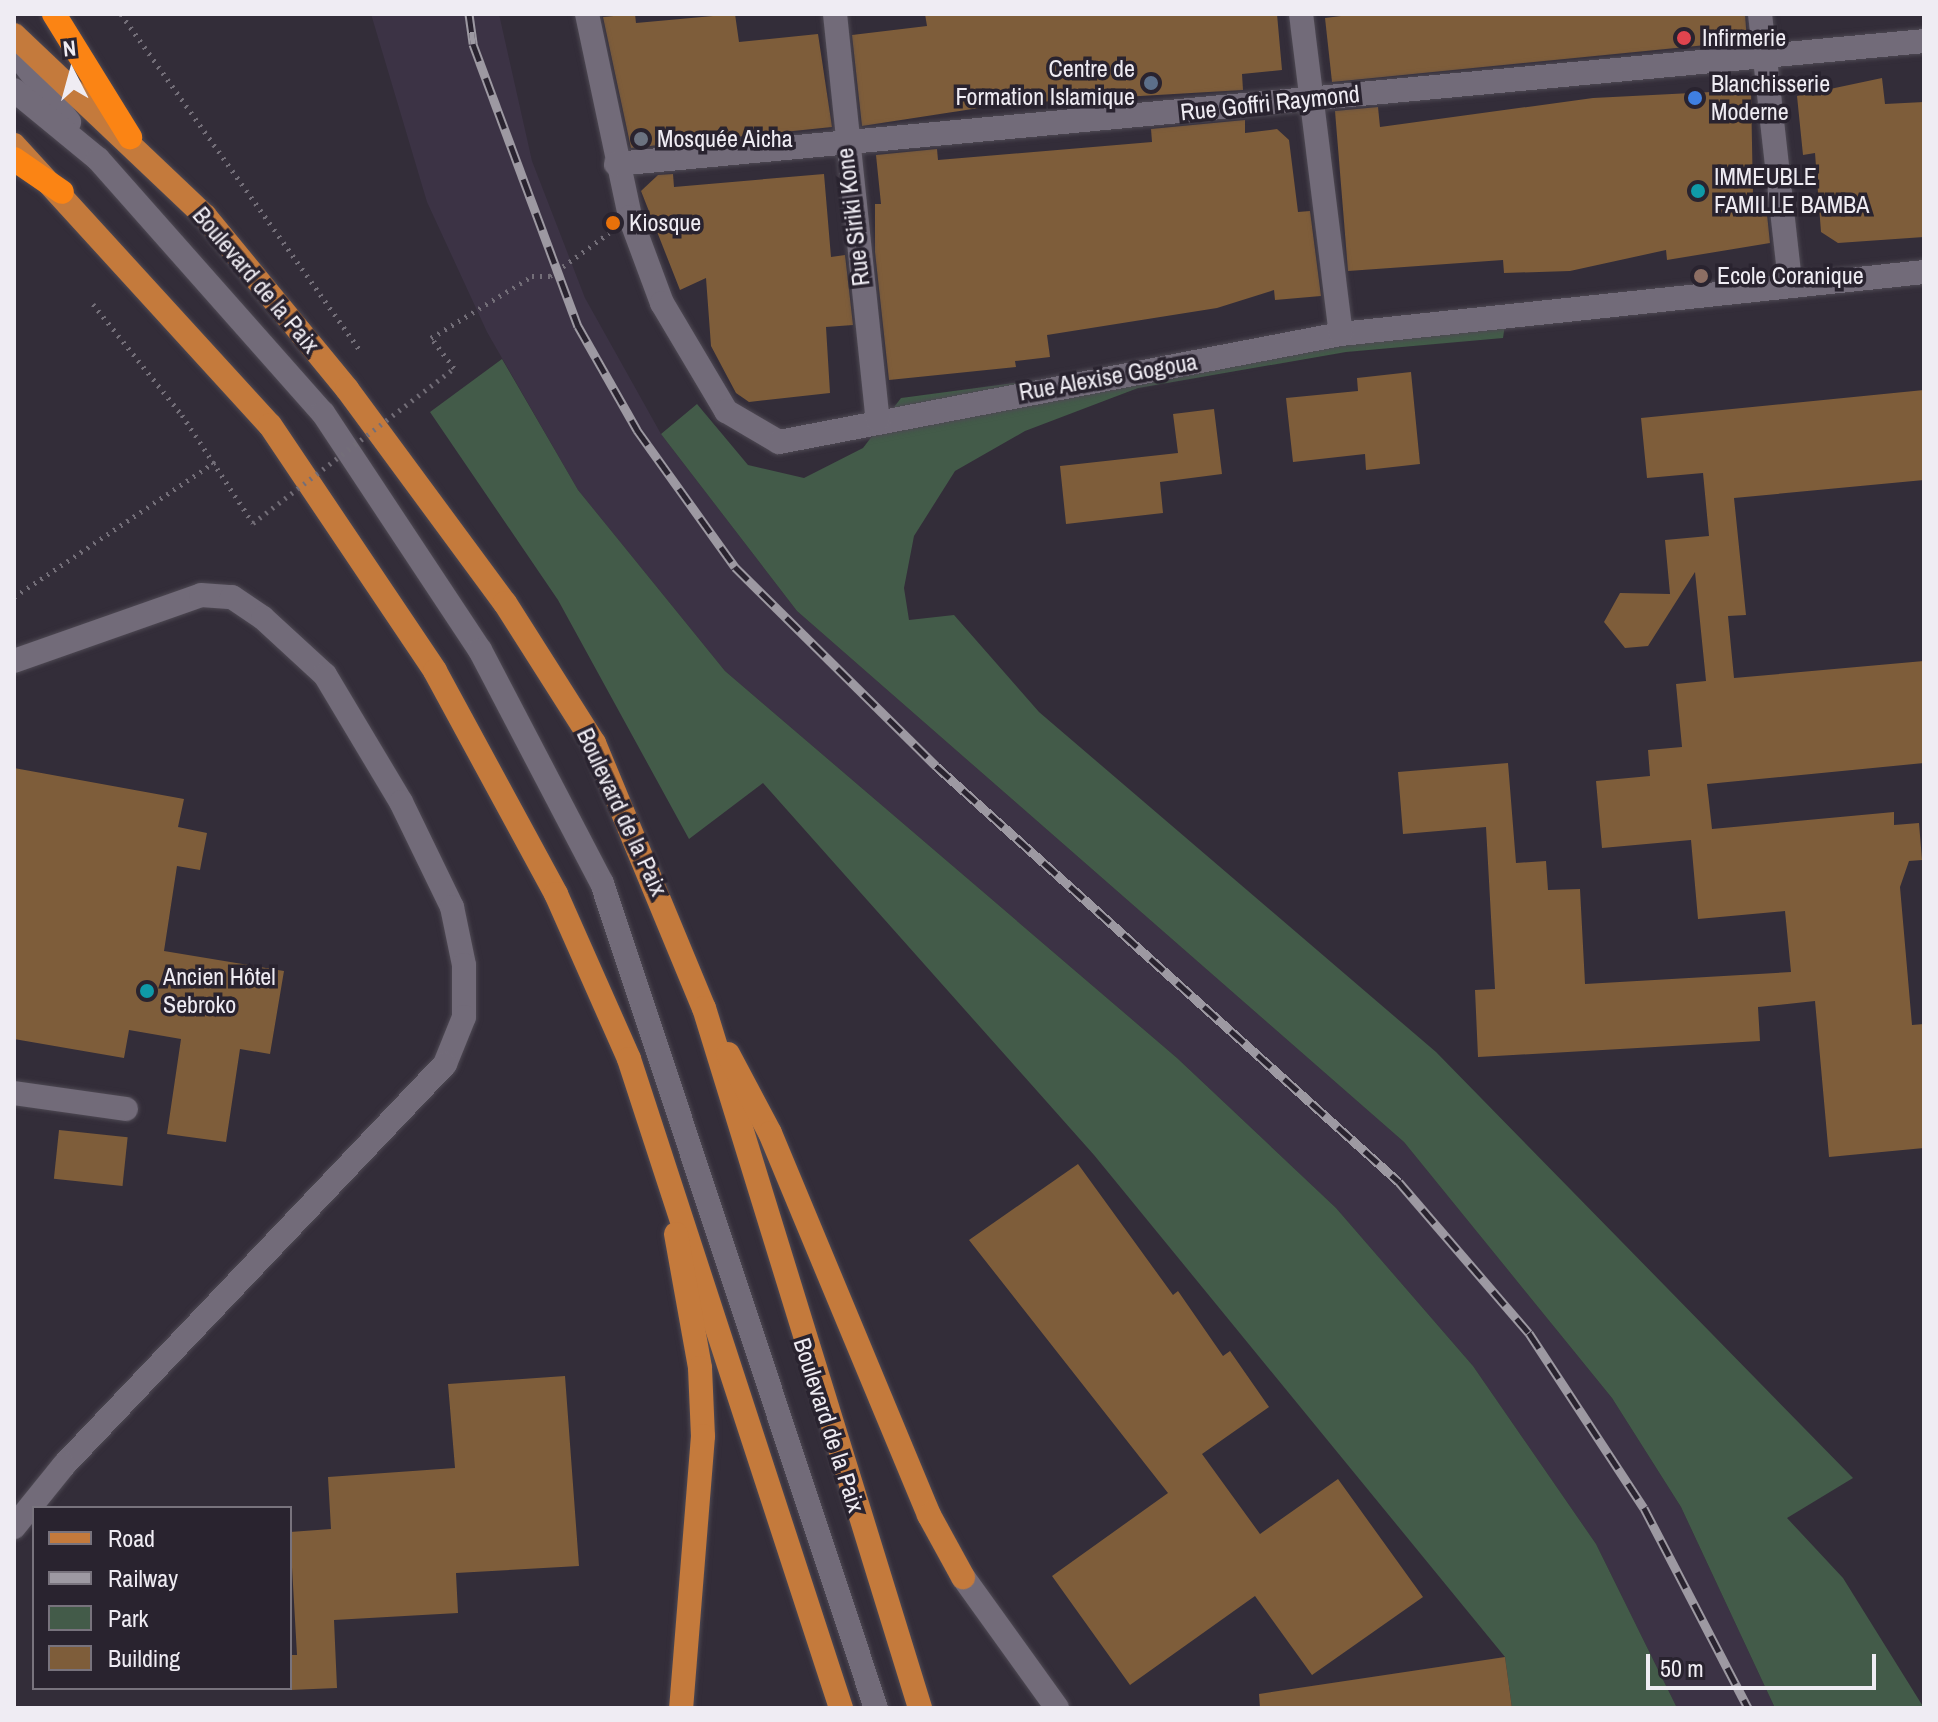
<!DOCTYPE html>
<html>
<head>
<meta charset="utf-8">
<style>
  body { margin:0 }
  #map { position:relative; width:1938px; height:1722px; overflow:hidden; background:#332d39; font-family:"Archivo Narrow",sans-serif }
  div>[style] { position:absolute }
  .built>* { inset:0; background:#3c3345 }
  .green>* { inset:0; background:#435b49 }
  .building>* { inset:0; background:#7e5d3a; transform-origin:0 0 }
  .path>* { height:5px; margin-top:-2.5px; transform-origin:0; background:repeating-linear-gradient(90deg,#736e78 0 2px,transparent 0 8px) }
  .roads { filter:drop-shadow(0 0 2px #4e4953) drop-shadow(0 0 2px #4e4953) }
  .minor>* { height:24px; margin:-12px; padding:0 12px; transform-origin:12px; border-radius:12px; background:#726b79 }
  .major>* { height:24px; margin:-12px; padding:0 12px; transform-origin:12px; border-radius:12px; background:#c47a3c }
  .highway>* { height:24px; margin:-12px; padding:0 12px; transform-origin:12px; border-radius:12px; background:#fb8414 }
  .rail>* { height:9px; margin-top:-4.5px; transform-origin:0; background:repeating-linear-gradient(90deg,#29232f 0 18px,#9d99a2 0 36px); box-sizing:border-box; border-block:2px solid #9d99a2 }
  .path-bridge>* { height:5px; margin-top:-2.5px; transform-origin:0; background:repeating-linear-gradient(90deg,#736e78 0 2px,transparent 0 8px) }
  .dots>* { width:22px; height:22px; translate:-50% -50%; box-sizing:border-box; border:4px solid #29232f; border-radius:50% }
  span { translate:-50% -50%; white-space:nowrap; text-align:center; line-height:1.15; -webkit-text-stroke:7px #29232f; paint-order:stroke }
  .poi-label { font-size:24px; color:#efecf3 }
  .left { translate:0 -50%; text-align:left }
  .right { translate:-100% -50%; text-align:right }
  .street-label { font-size:24px; color:#efecf3 }
  .frame { position:absolute; inset:0; border:16px solid #efecf3; pointer-events:none }
  .legend { position:absolute; left:32px; top:1506px; width:260px; height:184px; box-sizing:border-box; background:#29232f; border:2px solid #78737d; margin:0; padding:10px 14px; list-style:none; font-size:24px; color:#efecf3 }
  .legend li { display:flex; align-items:center; gap:16px; height:40px }
  .legend b { width:40px; border:2px solid #78737d }
  .north { position:absolute; left:32px; top:32px; width:80px; height:80px; -webkit-text-stroke:6px #29232f; paint-order:stroke; rotate:354deg; font-size:22px; font-weight:700; line-height:32px; text-align:center; color:#efecf3 }
  .north::after { content:''; display:block; margin:auto; width:28px; height:36px; background:#efecf3; clip-path:polygon(50% 0,100% 100%,50% 72%,0 100%) }
  .scale { position:absolute; left:1646px; top:1654px; width:230px; height:36px; box-sizing:border-box; border:4px solid #efecf3; border-top:0; padding-left:10px; font-size:24px; line-height:28px; white-space:nowrap; color:#efecf3; -webkit-text-stroke:6px #29232f; paint-order:stroke }
</style>
</head>
<body>
<div id="map">
  <div class="built">
    <div style="clip-path:polygon(371px 14px,499px 14px,532px 161px,585px 298px,661px 434px,797px 611px,1404px 1142px,1612px 1398px,1681px 1507px,1775px 1708px,1677px 1708px,1596px 1544px,1473px 1366px,1336px 1208px,1177px 1058px,725px 671px,578px 490px,487px 332px,427px 202px)"></div>
  </div>
  <div class="green">
    <div style="clip-path:polygon(1506px 318px,1503px 338px,1346px 352px,1138px 388px,1025px 431px,955px 471px,914px 536px,904px 588px,909px 620px,954px 615px,1039px 712px,1436px 1052px,1853px 1478px,1787px 1518px,1843px 1578px,1924px 1708px,1775px 1708px,1681px 1507px,1612px 1398px,1404px 1142px,797px 611px,661px 434px,697px 404px,748px 465px,804px 478px,863px 448px,901px 398px)"></div>
    <div style="clip-path:polygon(502px 359px,578px 490px,725px 671px,1177px 1058px,1336px 1208px,1473px 1366px,1596px 1544px,1677px 1708px,1512px 1708px,1505px 1657px,1094px 1155px,763px 783px,689px 839px,558px 600px,430px 412px)"></div>
  </div>
  <div class="building">
    <div style="clip-path:polygon(635px 14px,636px 23px,735px 14px,739px 42px,818px 34px,832px 127px,631px 148px,603px 17px)"></div>
    <div style="clip-path:polygon(925px 14px,1277px 14px,1282px 70px,1242px 74px,1243px 90px,1005px 104px,862px 126px,852px 35px,927px 26px)"></div>
    <div style="clip-path:polygon(1357px 14px,1745px 14px,1747px 41px,1332px 82px,1325px 18px)"></div>
    <div style="clip-path:polygon(1882px 78px,1885px 104px,1924px 102px,1924px 237px,1838px 243px,1821px 232px,1815px 153px,1803px 155px,1797px 96px)"></div>
    <div style="clip-path:polygon(1751px 90px,1753px 197px,1765px 195px,1770px 243px,1667px 260px,1666px 250px,1570px 271px,1504px 273px,1503px 260px,1348px 271px,1335px 111px,1378px 107px,1380px 127px,1593px 98px)"></div>
    <div style="clip-path:polygon(1245px 120px,1245px 133px,1277px 129px,1289px 140px,1298px 212px,1310px 211px,1321px 296px,1275px 300px,1274px 290px,1217px 308px,1047px 335px,1050px 357px,1015px 361px,1016px 367px,889px 380px,875px 252px,875px 204px,881px 204px,876px 155px,937px 149px,938px 160px,1152px 142px,1151px 129px)"></div>
    <div style="clip-path:polygon(673px 174px,674px 187px,824px 174px,831px 257px,845px 255px,853px 325px,826px 327px,830px 393px,749px 402px,736px 393px,711px 346px,706px 278px,680px 290px,641px 191px,658px 175px)"></div>
    <div style="clip-path:polygon(1411px 372px,1420px 464px,1366px 470px,1365px 454px,1293px 462px,1286px 398px,1358px 391px,1357px 378px)"></div>
    <div style="clip-path:polygon(1924px 390px,1924px 480px,1734px 498px,1746px 615px,1728px 616px,1734px 678px,1924px 661px,1924px 763px,1707px 784px,1712px 829px,1894px 812px,1894px 825px,1919px 823px,1922px 860px,1909px 861px,1900px 887px,1912px 1025px,1924px 1024px,1924px 1148px,1829px 1157px,1815px 1001px,1758px 1007px,1760px 1041px,1478px 1057px,1475px 990px,1495px 989px,1486px 827px,1403px 834px,1398px 772px,1508px 763px,1516px 863px,1546px 861px,1548px 890px,1580px 889px,1585px 984px,1791px 972px,1785px 911px,1698px 919px,1691px 840px,1602px 848px,1596px 781px,1650px 776px,1648px 750px,1682px 747px,1676px 684px,1706px 681px,1695px 572px,1648px 646px,1625px 648px,1604px 622px,1620px 593px,1670px 594px,1665px 540px,1709px 536px,1703px 473px,1647px 478px,1641px 418px)"></div>
    <div style="clip-path:polygon(1214px 409px,1222px 474px,1160px 482px,1163px 513px,1066px 524px,1060px 466px,1178px 453px,1173px 414px)"></div>
    <div style="clip-path:polygon(14px 768px,184px 799px,178px 827px,207px 833px,200px 870px,177px 866px,164px 951px,284px 971px,270px 1054px,240px 1049px,226px 1142px,167px 1134px,181px 1039px,129px 1030px,124px 1058px,14px 1039px)"></div>
    <div style="left:59px;top:1130px;width:69px;height:49px;rotate:6deg"></div>
    <div style="clip-path:polygon(1078px 1164px,1173px 1295px,1178px 1291px,1223px 1356px,1230px 1351px,1269px 1407px,1202px 1454px,1260px 1534px,1338px 1479px,1423px 1597px,1312px 1675px,1255px 1596px,1130px 1685px,1052px 1576px,1168px 1493px,969px 1240px)"></div>
    <div style="clip-path:polygon(565px 1376px,579px 1566px,456px 1573px,458px 1613px,334px 1620px,337px 1688px,290px 1690px,290px 1655px,297px 1655px,290px 1532px,331px 1529px,328px 1477px,455px 1468px,448px 1384px)"></div>
    <div style="clip-path:polygon(1505px 1657px,1512px 1708px,1260px 1708px,1259px 1694px)"></div>
  </div>
  <div class="path">
    <div style="left:121px;top:14px;width:415px;rotate:54.6deg"></div>
    <div style="left:93px;top:304px;width:142px;rotate:51.3deg"></div>
    <div style="left:182px;top:415px;width:129px;rotate:56.7deg"></div>
    <div style="left:454px;top:368px;width:38px;rotate:-127deg"></div>
    <div style="left:431px;top:338px;width:119px;rotate:-31.5deg"></div>
    <div style="left:532px;top:276px;width:18px"></div>
    <div style="left:550px;top:276px;width:73px;rotate:-36.1deg"></div>
    <div style="left:14px;top:597px;width:242px;rotate:-33.9deg"></div>
  </div>
  <div class="roads">
    <div class="minor">
      <div style="left:587px;top:14px;width:208px;rotate:78deg"></div>
      <div style="left:630px;top:217px;width:92px;rotate:69.6deg"></div>
      <div style="left:662px;top:303px;width:126px;rotate:59.3deg"></div>
      <div style="left:726px;top:411px;width:61px;rotate:30.3deg"></div>
      <div style="left:779px;top:442px;width:572px;rotate:-10.88deg"></div>
      <div style="left:1341px;top:334px;width:586px;rotate:-6.07deg"></div>
      <div style="left:835px;top:14px;width:408px;rotate:84deg"></div>
      <div style="left:1301px;top:14px;width:322px;rotate:82.9deg"></div>
      <div style="left:1760px;top:14px;width:271px;rotate:83.6deg"></div>
      <div style="left:14px;top:51px;width:90px;rotate:52.2deg"></div>
      <div style="left:14px;top:90px;width:109px;rotate:39.4deg"></div>
      <div style="left:98px;top:159px;width:339px;rotate:48.5deg"></div>
      <div style="left:323px;top:413px;width:284px;rotate:56.5deg"></div>
      <div style="left:480px;top:650px;width:263px;rotate:62.4deg"></div>
      <div style="left:602px;top:883px;width:869px;rotate:71.63deg"></div>
      <div style="left:616px;top:164px;width:1314px;rotate:-5.37deg"></div>
      <div style="left:14px;top:661px;width:198px;rotate:-19.4deg"></div>
      <div style="left:201px;top:595px;width:31px;rotate:4deg"></div>
      <div style="left:232px;top:597px;width:37px;rotate:34deg"></div>
      <div style="left:263px;top:618px;width:84px;rotate:42.6deg"></div>
      <div style="left:325px;top:675px;width:148px;rotate:59.1deg"></div>
      <div style="left:401px;top:802px;width:117px;rotate:64.1deg"></div>
      <div style="left:452px;top:907px;width:59px;rotate:78.3deg"></div>
      <div style="left:464px;top:965px;width:52px;rotate:90deg"></div>
      <div style="left:464px;top:1017px;width:51px;rotate:112deg"></div>
      <div style="left:445px;top:1064px;width:553px;rotate:133.53deg"></div>
      <div style="left:64px;top:1465px;width:80px;rotate:128.9deg"></div>
      <div style="left:14px;top:1093px;width:113px;rotate:8.1deg"></div>
      <div style="left:963px;top:1577px;width:161px;rotate:54.3deg"></div>
    </div>
    <div class="major">
      <div style="left:14px;top:35px;width:263px;rotate:43.5deg"></div>
      <div style="left:205px;top:216px;width:224px;rotate:50.6deg"></div>
      <div style="left:347px;top:389px;width:266px;rotate:53.6deg"></div>
      <div style="left:505px;top:603px;width:166px;rotate:57.6deg"></div>
      <div style="left:594px;top:743px;width:287px;rotate:67.5deg"></div>
      <div style="left:704px;top:1008px;width:733px;rotate:72.85deg"></div>
      <div style="left:14px;top:145px;width:379px;rotate:47.6deg"></div>
      <div style="left:270px;top:425px;width:296px;rotate:56.1deg"></div>
      <div style="left:435px;top:671px;width:254px;rotate:61.5deg"></div>
      <div style="left:556px;top:894px;width:180px;rotate:66.1deg"></div>
      <div style="left:629px;top:1059px;width:683px;rotate:71.91deg"></div>
      <div style="left:728px;top:1054px;width:89px;rotate:62deg"></div>
      <div style="left:770px;top:1133px;width:414px;rotate:67.4deg"></div>
      <div style="left:929px;top:1515px;width:71px;rotate:61.3deg"></div>
      <div style="left:676px;top:1234px;width:136px;rotate:79.8deg"></div>
      <div style="left:700px;top:1368px;width:68px;rotate:87.5deg"></div>
      <div style="left:703px;top:1436px;width:273px;rotate:94.6deg"></div>
    </div>
    <div class="highway">
      <div style="left:54px;top:14px;width:145px;rotate:58.3deg"></div>
      <div style="left:14px;top:159px;width:58px;rotate:34.5deg"></div>
    </div>
  </div>
  <div class="rail">
    <div style="left:469px;top:14px;width:30px;rotate:82deg"></div>
    <div style="left:473px;top:44px;width:301px;rotate:69.6deg"></div>
    <div style="left:578px;top:326px;width:120px;rotate:60.4deg"></div>
    <div style="left:637px;top:430px;width:168px;rotate:54.4deg"></div>
    <div style="left:735px;top:567px;width:283px;rotate:44.7deg"></div>
    <div style="left:936px;top:766px;width:622px;rotate:41.94deg"></div>
    <div style="left:1399px;top:1182px;width:199px;rotate:49.3deg"></div>
    <div style="left:1529px;top:1333px;width:209px;rotate:56.7deg"></div>
    <div style="left:1644px;top:1508px;width:225px;rotate:62.5deg"></div>
  </div>
  <div class="path-bridge">
    <div style="left:253px;top:523px;width:254px;rotate:-37.6deg"></div>
  </div>
  <div class="dots">
    <div style="left:1684px;top:38px;background:#e0444e"></div>
    <div style="left:1151px;top:83px;background:#5c6f8a"></div>
    <div style="left:1695px;top:98px;background:#3f7fe0"></div>
    <div style="left:641px;top:139px;background:#6b7280"></div>
    <div style="left:1698px;top:191px;background:#0f9aa8"></div>
    <div style="left:613px;top:223px;background:#e8710a"></div>
    <div style="left:1701px;top:276px;background:#8d6e63"></div>
    <div style="left:147px;top:991px;background:#0f9aa8"></div>
  </div>
  <div class="poi-label">
    <span class="left" style="left:1702px;top:38px">Infirmerie</span>
    <span class="right" style="left:1135px;top:83px">Centre de<br>Formation Islamique</span>
    <span class="left" style="left:1711px;top:98px">Blanchisserie<br>Moderne</span>
    <span class="left" style="left:657px;top:139px">Mosquée Aicha</span>
    <span class="left" style="left:1714px;top:191px">IMMEUBLE<br>FAMILLE BAMBA</span>
    <span class="left" style="left:629px;top:223px">Kiosque</span>
    <span class="left" style="left:1717px;top:276px">Ecole Coranique</span>
    <span class="left" style="left:163px;top:991px">Ancien Hôtel<br>Sebroko</span>
  </div>
  <div class="street-label">
    <span style="left:1270px;top:103px;rotate:-6deg">Rue Goffri Raymond</span>
    <span style="left:853px;top:217px;rotate:-97deg">Rue Siriki Kone</span>
    <span style="left:256px;top:280px;rotate:50deg">Boulevard de la Paix</span>
    <span style="left:1108px;top:377px;rotate:-10deg">Rue Alexise Gogoua</span>
    <span style="left:622px;top:812px;rotate:65deg">Boulevard de la Paix</span>
    <span style="left:829px;top:1425px;rotate:72deg">Boulevard de la Paix</span>
  </div>
  <div class="frame"></div>
  <ul class="legend">
  <li><b style="height:10px;background:#c47a3c"></b>Road</li>
  <li><b style="height:10px;background:#9d99a2"></b>Railway</li>
  <li><b style="height:22px;background:#435b49"></b>Park</li>
  <li><b style="height:22px;background:#7e5d3a"></b>Building</li>
  </ul>
  <div class="north">N</div>
  <div class="scale">50 m</div>
</div>
</body>
</html>
